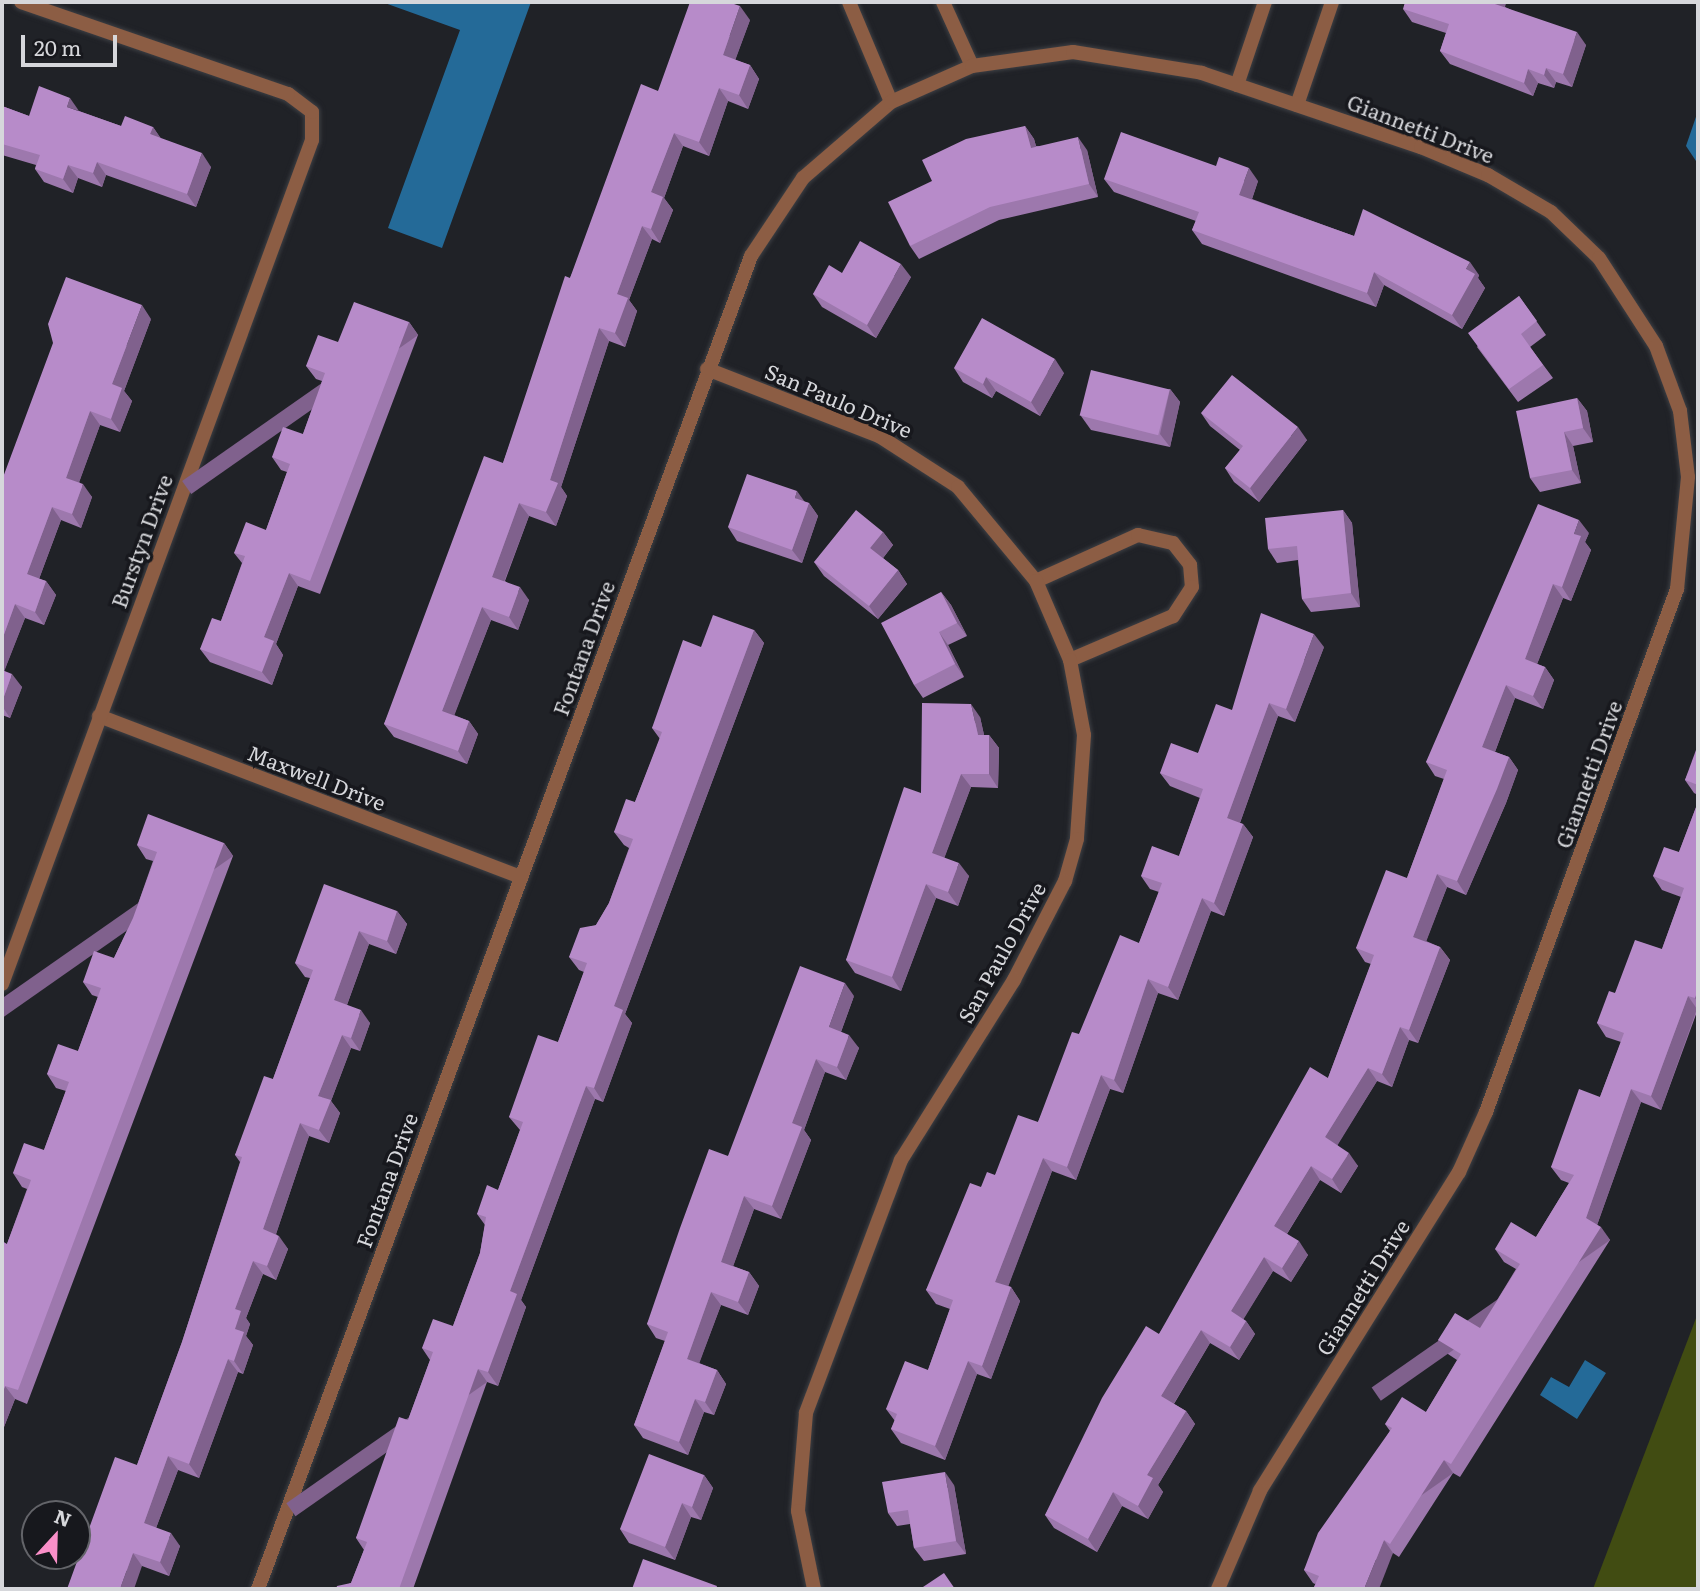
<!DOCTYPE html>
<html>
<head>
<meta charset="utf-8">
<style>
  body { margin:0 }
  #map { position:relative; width:1700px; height:1591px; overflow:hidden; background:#202227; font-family:Literata,serif }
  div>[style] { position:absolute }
  .forest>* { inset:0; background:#414c12 }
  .water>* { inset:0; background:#246a98 }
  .roads { filter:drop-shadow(0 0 2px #3d3f44) drop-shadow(0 0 2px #3d3f44) }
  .service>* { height:14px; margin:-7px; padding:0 7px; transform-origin:7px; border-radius:7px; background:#8c5d44 }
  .minor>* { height:14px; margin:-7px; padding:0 7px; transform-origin:7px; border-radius:7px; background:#8c5d44 }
  .wall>* { inset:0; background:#9d78ad }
  .shaded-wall>* { inset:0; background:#80618d; transform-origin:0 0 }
  .building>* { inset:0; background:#b78bc9; transform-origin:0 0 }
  span { translate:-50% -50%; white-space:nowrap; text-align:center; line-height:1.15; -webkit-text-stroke:7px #17181d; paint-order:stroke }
  .street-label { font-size:21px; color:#d6d7db }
  .frame { position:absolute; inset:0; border:4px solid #d6d7db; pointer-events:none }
  .north { position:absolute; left:21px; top:1500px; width:70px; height:70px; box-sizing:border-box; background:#17181d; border:2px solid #636469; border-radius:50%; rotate:22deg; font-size:19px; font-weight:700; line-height:28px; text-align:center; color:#d6d7db }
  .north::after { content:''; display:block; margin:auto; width:24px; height:32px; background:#fa8fc8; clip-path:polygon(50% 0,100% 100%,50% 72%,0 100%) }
  .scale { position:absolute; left:21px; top:35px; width:96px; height:32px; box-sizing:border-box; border:4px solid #d6d7db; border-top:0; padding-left:9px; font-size:21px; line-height:24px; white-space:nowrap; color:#d6d7db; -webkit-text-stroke:5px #17181d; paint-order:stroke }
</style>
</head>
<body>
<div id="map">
  <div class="forest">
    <div style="clip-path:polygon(1698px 1313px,1698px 1589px,1593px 1589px)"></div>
  </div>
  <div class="water">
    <div style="clip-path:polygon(382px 2px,531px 2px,442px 248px,388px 228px,460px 30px)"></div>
    <div style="clip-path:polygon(1698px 111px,1698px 164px,1686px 146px)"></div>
    <div style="clip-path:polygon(1585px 1360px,1606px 1373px,1577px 1419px,1540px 1395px,1551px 1377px,1569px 1387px)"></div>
  </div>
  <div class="roads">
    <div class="service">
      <div style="left:849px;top:2px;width:108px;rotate:67.2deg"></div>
      <div style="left:943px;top:2px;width:70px;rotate:65.6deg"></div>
      <div style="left:1036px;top:581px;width:112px;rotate:-24.3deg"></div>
      <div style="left:1138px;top:535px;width:36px;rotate:13deg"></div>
      <div style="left:1173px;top:543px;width:28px;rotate:52deg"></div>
      <div style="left:1190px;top:565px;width:22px;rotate:85deg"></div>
      <div style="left:1192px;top:587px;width:35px;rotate:123deg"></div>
      <div style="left:1173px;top:616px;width:112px;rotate:156.9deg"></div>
    </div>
    <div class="minor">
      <div style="left:1237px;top:85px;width:88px;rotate:-71.4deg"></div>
      <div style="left:1297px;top:105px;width:109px;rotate:-71.2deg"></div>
      <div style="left:707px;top:369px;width:185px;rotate:21.3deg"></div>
      <div style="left:879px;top:436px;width:94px;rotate:32.8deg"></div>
      <div style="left:958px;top:487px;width:122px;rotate:50.3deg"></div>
      <div style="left:1036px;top:581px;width:86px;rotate:66.7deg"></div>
      <div style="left:1070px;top:660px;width:76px;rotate:79.4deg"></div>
      <div style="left:1084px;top:735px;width:104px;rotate:93.9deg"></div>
      <div style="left:1077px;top:839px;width:44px;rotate:105.9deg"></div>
      <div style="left:1065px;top:881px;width:111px;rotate:117.3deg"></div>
      <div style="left:1014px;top:980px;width:213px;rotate:122.1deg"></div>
      <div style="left:901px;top:1160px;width:270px;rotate:110.6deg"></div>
      <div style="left:806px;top:1413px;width:98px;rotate:94.7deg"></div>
      <div style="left:798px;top:1511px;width:80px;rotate:78.4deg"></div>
      <div style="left:99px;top:716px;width:452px;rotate:20.9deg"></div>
      <div style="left:2px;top:984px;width:899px;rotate:-69.83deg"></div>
      <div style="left:312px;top:140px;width:28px;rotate:-90deg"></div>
      <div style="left:312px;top:112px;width:30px;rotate:-143deg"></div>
      <div style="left:288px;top:94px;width:282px;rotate:-161deg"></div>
      <div style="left:258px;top:1589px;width:1421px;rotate:-69.7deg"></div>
      <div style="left:751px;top:256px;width:94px;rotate:-56.3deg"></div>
      <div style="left:803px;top:178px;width:116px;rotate:-40.8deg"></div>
      <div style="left:891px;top:102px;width:89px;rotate:-24deg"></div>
      <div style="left:972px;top:66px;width:102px;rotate:-7.9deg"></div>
      <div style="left:1073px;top:52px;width:131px;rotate:9.2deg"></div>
      <div style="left:1202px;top:73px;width:231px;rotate:18.7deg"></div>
      <div style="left:1421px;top:147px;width:73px;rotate:22.7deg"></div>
      <div style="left:1488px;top:175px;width:73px;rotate:30.4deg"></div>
      <div style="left:1551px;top:212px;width:66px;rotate:43.8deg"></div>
      <div style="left:1599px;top:258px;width:105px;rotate:57.1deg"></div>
      <div style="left:1656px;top:346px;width:69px;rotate:69.7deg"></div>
      <div style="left:1680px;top:411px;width:66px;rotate:83.1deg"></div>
      <div style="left:1688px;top:477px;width:113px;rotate:95.6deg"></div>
      <div style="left:1677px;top:589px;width:557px;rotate:110.06deg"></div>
      <div style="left:1486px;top:1112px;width:66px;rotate:114.2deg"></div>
      <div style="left:1459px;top:1172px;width:376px;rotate:122deg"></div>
      <div style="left:1260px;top:1491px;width:107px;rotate:113.2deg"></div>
    </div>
  </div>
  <div class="wall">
    <div style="clip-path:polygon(1506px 2px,1505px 7px,1586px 45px,1572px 87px,1556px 82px,1554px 88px,1538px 83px,1533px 96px,1450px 64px,1440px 51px,1446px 33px,1412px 22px,1403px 9px)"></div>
    <div style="clip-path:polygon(750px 20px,735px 60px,750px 65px,759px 79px,748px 109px,728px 101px,709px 156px,683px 146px,664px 198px,673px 210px,660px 243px,652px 239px,629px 300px,637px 311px,625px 347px,609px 341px,561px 487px,567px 496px,556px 526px,529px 516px,505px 581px,529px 600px,518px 630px,491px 620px,454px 715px,469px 721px,478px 734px,467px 764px,394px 737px,384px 724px,503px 463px,570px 278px,658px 91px)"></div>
    <div style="clip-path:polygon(2px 106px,29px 116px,79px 111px,121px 126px,153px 127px,161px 139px,211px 167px,196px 207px,106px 175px,102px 187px,78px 178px,73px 193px,44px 182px,35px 169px,36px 165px,2px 155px)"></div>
    <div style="clip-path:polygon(1025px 126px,1034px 139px,1036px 146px,1087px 150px,1098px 197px,999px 220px,919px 259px,910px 246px,932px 181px)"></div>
    <div style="clip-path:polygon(1104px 179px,1258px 181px,1252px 199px,1354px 236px,1479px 275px,1478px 278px,1485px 288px,1462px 329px,1384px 285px,1376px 307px,1202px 244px,1192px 230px,1196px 221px,1114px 192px)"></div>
    <div style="clip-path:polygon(842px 273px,911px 277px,876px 338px,822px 307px,813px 294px)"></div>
    <div style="clip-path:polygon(1519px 296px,1546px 335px,1530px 347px,1553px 378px,1518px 402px,1477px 347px)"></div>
    <div style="clip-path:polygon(151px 319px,124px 391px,132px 401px,120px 432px,100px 425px,79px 482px,92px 497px,81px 528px,61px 520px,39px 579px,46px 581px,56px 595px,44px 625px,25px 618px,4px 671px,22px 687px,10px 718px,2px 715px,2px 480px)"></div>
    <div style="clip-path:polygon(409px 322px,418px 335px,320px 594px,298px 586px,276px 644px,283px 655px,272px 685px,210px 662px,200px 649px,221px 621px,242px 563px,234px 553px,266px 530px,287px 472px,281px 470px,272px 457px,303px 434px,322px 381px,316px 379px,306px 366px,338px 342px)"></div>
    <div style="clip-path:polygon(954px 368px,1064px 373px,1040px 416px,996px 391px,992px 398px,963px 382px)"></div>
    <div style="clip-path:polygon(1170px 389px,1180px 402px,1170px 447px,1091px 430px,1081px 416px)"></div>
    <div style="clip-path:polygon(1577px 398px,1587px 411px,1593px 442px,1573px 446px,1581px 483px,1540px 492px,1530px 478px)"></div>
    <div style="clip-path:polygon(1201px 413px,1307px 440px,1259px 502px,1234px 482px,1225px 468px,1240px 450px,1210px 426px)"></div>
    <div style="clip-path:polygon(805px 502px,809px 503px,818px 516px,802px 563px,737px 541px,728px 527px)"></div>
    <div style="clip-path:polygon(1343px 510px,1352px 523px,1360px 607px,1311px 612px,1302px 599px,1298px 560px,1277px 563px,1268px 549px)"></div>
    <div style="clip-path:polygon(883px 532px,893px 545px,883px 558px,898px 570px,907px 584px,878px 619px,824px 576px,814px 562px)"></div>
    <div style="clip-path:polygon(1589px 533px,1585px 542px,1591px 550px,1571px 601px,1563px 598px,1537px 664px,1545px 667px,1554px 680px,1543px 709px,1515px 698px,1495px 752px,1509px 757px,1518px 770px,1506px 803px,1466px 895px,1447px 887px,1426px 941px,1440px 947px,1450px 960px,1418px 1043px,1409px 1040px,1392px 1087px,1377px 1081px,1337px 1145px,1358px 1166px,1341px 1193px,1320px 1180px,1287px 1234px,1308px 1255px,1291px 1282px,1273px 1271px,1243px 1319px,1246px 1321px,1255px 1334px,1239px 1360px,1210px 1343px,1174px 1404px,1186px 1411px,1195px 1424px,1158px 1485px,1163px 1492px,1148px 1519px,1122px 1506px,1097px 1552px,1054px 1528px,1045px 1515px,1159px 1334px,1328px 1078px,1371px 964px,1365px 962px,1356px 948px,1407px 878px,1444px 779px,1435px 776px,1426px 762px)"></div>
    <div style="clip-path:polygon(941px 592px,951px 605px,967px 636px,948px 645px,964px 677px,923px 698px,914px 685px)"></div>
    <div style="clip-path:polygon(754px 630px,764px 643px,625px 1014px,632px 1023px,603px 1102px,595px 1099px,521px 1300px,526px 1307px,498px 1386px,487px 1382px,413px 1589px,336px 1589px,351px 1583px,364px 1550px,356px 1538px,408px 1420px,430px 1360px,422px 1348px,453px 1326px,480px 1253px,485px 1225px,477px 1214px,498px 1190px,520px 1130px,509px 1117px,558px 1042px,584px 972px,579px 970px,569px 957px,596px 925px,609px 903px,629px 848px,624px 845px,614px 832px,635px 802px,660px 739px,652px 728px,701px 647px)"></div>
    <div style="clip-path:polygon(1324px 647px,1295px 722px,1278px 716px,1240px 823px,1243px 824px,1253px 837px,1224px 916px,1211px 911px,1178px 1000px,1158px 993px,1123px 1093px,1110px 1089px,1076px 1180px,1052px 1171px,1008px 1286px,1011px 1287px,1020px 1301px,991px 1379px,977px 1374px,945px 1460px,901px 1443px,891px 1429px,895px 1421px,886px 1409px,928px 1370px,950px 1309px,936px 1304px,926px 1290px,981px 1187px,995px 1175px,1038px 1122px,1079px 1034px,1139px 943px,1159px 892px,1150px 889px,1141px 876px,1179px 856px,1200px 798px,1170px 786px,1160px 773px,1198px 753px,1232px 710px)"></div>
    <div style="clip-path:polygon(980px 717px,984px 735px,989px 735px,999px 748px,998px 788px,971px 787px,944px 858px,969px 876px,958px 906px,936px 898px,901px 991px,855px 973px,846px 960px,921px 793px)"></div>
    <div style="clip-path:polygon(1698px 751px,1698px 795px,1694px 793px,1685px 780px)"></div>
    <div style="clip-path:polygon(1698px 802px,1698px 1009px,1661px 1110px,1641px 1102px,1597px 1225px,1610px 1240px,1460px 1477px,1453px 1473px,1399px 1557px,1393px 1553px,1315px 1584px,1313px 1583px,1304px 1570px,1390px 1431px,1385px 1424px,1426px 1412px,1457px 1360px,1448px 1354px,1438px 1340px,1480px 1328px,1516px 1269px,1504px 1262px,1495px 1249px,1536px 1237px,1569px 1183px,1561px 1180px,1551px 1167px,1600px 1097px,1621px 1042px,1606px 1037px,1597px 1023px,1615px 993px,1662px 949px,1681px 897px,1662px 890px,1653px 876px,1679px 852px)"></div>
    <div style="clip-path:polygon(224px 843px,233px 856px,27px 1404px,15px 1399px,2px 1432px,7px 1244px,27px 1189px,22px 1187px,13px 1173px,44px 1150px,66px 1091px,56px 1088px,47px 1074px,78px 1051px,98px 997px,92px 995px,83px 982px,114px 958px,133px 918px,153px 861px,146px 859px,137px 845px)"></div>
    <div style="clip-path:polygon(397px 911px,407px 924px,396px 954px,369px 944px,347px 1005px,370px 1023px,360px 1051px,351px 1048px,331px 1101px,340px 1113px,329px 1143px,309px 1136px,276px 1234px,288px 1249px,276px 1280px,263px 1274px,246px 1318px,250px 1324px,246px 1336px,253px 1345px,243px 1374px,238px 1372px,199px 1478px,178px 1470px,156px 1528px,180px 1546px,169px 1576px,142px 1566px,67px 1589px,137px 1465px,182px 1342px,240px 1162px,235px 1155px,273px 1079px,310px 978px,305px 977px,295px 963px)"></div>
    <div style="clip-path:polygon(854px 996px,841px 1032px,859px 1048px,846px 1080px,825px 1072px,804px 1130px,811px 1140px,781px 1219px,754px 1209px,733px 1266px,749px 1272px,759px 1286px,748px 1315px,721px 1305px,699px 1363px,717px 1370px,726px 1384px,714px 1415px,704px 1412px,688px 1455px,643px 1438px,634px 1425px,665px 1341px,656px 1338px,647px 1324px,728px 1156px)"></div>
    <div style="clip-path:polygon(704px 1475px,713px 1488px,701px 1520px,691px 1517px,675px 1560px,629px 1543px,620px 1529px)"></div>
    <div style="clip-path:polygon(954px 1485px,966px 1554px,924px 1561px,914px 1548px,910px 1524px,897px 1526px,888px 1513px)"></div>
  </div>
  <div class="shaded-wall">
    <div style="clip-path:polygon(1493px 2px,1506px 2px,1502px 16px,1492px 3px)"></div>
    <div style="clip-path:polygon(740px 6px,750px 20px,732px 69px,723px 55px)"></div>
    <div style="clip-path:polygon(1577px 32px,1586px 45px,1572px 87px,1563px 74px)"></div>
    <div style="clip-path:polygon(750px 65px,759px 79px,748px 109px,739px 95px)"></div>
    <div style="clip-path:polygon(1546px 68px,1556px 82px,1554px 88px,1544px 75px)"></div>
    <div style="clip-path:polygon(1528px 69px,1538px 83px,1533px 96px,1524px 83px)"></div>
    <div style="clip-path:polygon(719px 88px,728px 101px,709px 156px,699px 142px)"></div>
    <div style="clip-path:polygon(70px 98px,79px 111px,67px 107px)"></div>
    <div style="clip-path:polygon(1025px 126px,1034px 139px,1040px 161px,1031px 148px)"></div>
    <div style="clip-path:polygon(153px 127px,162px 140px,150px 134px)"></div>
    <div style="clip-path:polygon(674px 133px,683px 146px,664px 198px,673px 210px,660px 243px,651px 229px,651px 192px)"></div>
    <div style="clip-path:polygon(1078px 137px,1087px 150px,1098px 197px,1089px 184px)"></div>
    <div style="clip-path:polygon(202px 153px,211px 167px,196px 207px,187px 194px)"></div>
    <div style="clip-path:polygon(97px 162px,106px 175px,102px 187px,93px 173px)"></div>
    <div style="clip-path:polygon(68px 165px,78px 178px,73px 193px,63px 179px)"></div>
    <div style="clip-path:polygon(1249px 168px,1258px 181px,1249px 208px,1239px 195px)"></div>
    <div style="clip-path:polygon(642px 226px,652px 239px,629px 300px,637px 311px,625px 347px,615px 333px,617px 294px)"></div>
    <div style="clip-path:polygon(1470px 262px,1479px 275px,1478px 278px,1485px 288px,1462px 329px,1452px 315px,1466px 269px)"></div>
    <div style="clip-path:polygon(901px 264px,911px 277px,876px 338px,867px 325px)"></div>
    <div style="clip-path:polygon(1374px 272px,1384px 285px,1376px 307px,1367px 293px)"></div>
    <div style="clip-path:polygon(142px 305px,151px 319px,124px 391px,132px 401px,120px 432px,111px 419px,112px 384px)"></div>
    <div style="left:409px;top:322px;width:16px;height:277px;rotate:55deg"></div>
    <div style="clip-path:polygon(599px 328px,609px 341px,561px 487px,567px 496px,556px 526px,546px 512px,550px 480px)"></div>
    <div style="clip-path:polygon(1055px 359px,1064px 373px,1040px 416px,1031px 402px)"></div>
    <div style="clip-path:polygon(986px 377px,996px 391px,992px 398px,983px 384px)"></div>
    <div style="clip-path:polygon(1170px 389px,1180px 402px,1170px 447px,1160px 434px)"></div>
    <div style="clip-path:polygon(1577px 398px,1587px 411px,1593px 442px,1583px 428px)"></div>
    <div style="clip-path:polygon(90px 411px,100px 425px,76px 491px,66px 478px)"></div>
    <div style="clip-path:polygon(1298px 427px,1307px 440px,1259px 502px,1250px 488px)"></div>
    <div style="clip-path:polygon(1564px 432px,1573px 446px,1581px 483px,1572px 470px)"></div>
    <div style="clip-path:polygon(83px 484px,92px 497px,81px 528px,72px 514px)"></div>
    <div style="clip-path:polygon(797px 491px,807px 505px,795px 498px)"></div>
    <div style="clip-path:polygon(519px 503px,529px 516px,501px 590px,492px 577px)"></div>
    <div style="clip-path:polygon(809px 503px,818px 516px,802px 563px,792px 550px)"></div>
    <div style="clip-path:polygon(52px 507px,61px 520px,36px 587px,27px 574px)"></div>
    <div style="clip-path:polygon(1343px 510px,1352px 523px,1360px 607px,1351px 593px)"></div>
    <div style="clip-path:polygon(1579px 520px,1589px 533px,1585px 542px,1591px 550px,1571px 601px,1562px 587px,1574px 534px)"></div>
    <div style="clip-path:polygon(883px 532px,893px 545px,880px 562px,870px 548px)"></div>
    <div style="clip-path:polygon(898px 570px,907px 584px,878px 619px,869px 606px)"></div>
    <div style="clip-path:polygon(289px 573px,298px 586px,276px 644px,283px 655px,272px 685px,262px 672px,264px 637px)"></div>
    <div style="clip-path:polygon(46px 581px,56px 595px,44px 625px,35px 612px)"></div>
    <div style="clip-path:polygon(1553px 584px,1563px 598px,1534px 672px,1525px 659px)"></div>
    <div style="clip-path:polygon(520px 587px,529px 600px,518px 630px,509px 617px)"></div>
    <div style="clip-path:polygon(941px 592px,951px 605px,967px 636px,957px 623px)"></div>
    <div style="clip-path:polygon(15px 604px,25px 618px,2px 677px,2px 640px)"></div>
    <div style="clip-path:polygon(482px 607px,491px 620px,451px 724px,442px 711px)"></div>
    <div style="clip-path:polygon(754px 630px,764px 643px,625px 1014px,632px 1023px,603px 1102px,594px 1088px,614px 1006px)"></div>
    <div style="clip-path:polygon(939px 632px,948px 645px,964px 677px,955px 664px)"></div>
    <div style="clip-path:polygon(1314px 634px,1324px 647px,1295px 722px,1286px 709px)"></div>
    <div style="clip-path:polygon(1545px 667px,1554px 680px,1543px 709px,1533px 696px)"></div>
    <div style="clip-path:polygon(12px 674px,22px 687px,10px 718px,2px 706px,2px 702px)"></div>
    <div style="clip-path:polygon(1506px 685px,1515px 698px,1492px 760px,1482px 747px)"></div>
    <div style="clip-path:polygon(1269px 703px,1278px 716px,1237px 831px,1227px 818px)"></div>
    <div style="clip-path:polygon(971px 704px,980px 717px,987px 748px,978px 735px)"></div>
    <div style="clip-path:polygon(469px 721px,478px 734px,467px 764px,458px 751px)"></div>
    <div style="clip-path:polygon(989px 735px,999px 748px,998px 788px,989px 774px)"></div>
    <div style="clip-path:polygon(1509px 757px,1518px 770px,1506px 803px,1466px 895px,1457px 881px)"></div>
    <div style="clip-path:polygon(961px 774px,971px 787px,941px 867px,932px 853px)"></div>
    <div style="clip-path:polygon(1243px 824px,1253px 837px,1224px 916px,1214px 903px)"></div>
    <div style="left:224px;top:843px;width:16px;height:585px;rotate:55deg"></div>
    <div style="clip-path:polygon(959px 863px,969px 876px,958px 906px,948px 892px)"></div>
    <div style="clip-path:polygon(1437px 874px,1447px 887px,1423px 950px,1413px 937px)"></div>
    <div style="clip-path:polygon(926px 884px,936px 898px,901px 991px,892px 977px)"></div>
    <div style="clip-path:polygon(1202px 898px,1211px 911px,1178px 1000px,1168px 987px)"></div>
    <div style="clip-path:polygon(397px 911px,407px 924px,396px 954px,387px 941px)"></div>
    <div style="clip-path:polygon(359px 931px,369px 944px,344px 1013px,334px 1000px)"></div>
    <div style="clip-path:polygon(1440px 947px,1450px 960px,1418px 1043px,1409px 1030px)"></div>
    <div style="clip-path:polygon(1148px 979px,1158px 993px,1123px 1093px,1114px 1080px)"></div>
    <div style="clip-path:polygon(845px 983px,854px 996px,838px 1040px,829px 1027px)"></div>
    <div style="clip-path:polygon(1698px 989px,1698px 1003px,1695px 998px)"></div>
    <div style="clip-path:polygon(1688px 996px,1697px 1009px,1661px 1110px,1651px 1096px)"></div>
    <div style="clip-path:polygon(361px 1010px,370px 1023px,360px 1051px,351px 1038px)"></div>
    <div style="clip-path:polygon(1400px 1027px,1409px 1040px,1392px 1087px,1382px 1074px)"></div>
    <div style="clip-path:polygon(342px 1035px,351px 1048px,331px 1101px,340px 1113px,329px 1143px,319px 1130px,318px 1096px)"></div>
    <div style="clip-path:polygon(849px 1035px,859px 1048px,846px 1080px,837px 1067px)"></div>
    <div style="clip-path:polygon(816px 1059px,825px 1072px,804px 1130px,811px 1140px,781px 1219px,772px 1206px,792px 1123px)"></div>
    <div style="clip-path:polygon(1368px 1068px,1377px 1081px,1334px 1151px,1325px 1137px)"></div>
    <div style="clip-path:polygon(1101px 1075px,1110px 1089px,1076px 1180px,1067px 1167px)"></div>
    <div style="clip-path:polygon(586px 1086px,595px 1099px,521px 1300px,526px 1307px,498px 1386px,488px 1372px,510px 1291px)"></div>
    <div style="clip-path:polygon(1631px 1089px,1641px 1102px,1595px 1231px,1586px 1218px)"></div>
    <div style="clip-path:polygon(300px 1123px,309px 1136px,273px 1243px,263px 1229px)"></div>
    <div style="clip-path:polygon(1349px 1153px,1358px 1166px,1341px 1193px,1332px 1179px)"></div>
    <div style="clip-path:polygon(1043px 1158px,1052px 1171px,1005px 1295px,995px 1282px)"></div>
    <div style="clip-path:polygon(1311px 1166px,1320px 1180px,1283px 1240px,1274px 1226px)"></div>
    <div style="clip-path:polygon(744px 1196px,754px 1209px,730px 1275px,721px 1262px)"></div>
    <div style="left:1601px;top:1227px;width:16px;height:280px;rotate:55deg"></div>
    <div style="clip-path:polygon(279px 1236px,288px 1249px,276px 1280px,267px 1266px)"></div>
    <div style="clip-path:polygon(1299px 1241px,1308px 1255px,1291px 1282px,1282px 1268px)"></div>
    <div style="clip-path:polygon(1264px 1257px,1273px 1271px,1240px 1325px,1231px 1311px)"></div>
    <div style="clip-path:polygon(253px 1261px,263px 1274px,246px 1318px,250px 1324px,246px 1336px,253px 1345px,243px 1374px,234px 1361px,235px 1309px)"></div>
    <div style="clip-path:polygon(749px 1272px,759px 1286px,748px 1315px,738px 1302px)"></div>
    <div style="clip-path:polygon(1011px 1287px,1020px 1301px,991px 1379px,982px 1366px)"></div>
    <div style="clip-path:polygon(711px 1292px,721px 1305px,696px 1372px,687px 1359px)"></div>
    <div style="clip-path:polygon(1246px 1321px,1255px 1334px,1239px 1360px,1230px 1347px)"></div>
    <div style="clip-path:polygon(1201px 1330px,1210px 1343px,1170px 1410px,1161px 1396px)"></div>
    <div style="clip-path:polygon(228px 1359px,238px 1372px,199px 1478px,189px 1464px)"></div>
    <div style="clip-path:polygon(968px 1361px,977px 1374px,945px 1460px,935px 1446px)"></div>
    <div style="left:478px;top:1369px;width:16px;height:234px;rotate:55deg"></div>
    <div style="clip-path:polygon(717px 1370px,726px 1384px,714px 1415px,705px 1402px)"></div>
    <div style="clip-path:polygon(5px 1386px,15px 1399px,2px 1432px,2px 1395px)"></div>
    <div style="clip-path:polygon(695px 1399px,704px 1412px,688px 1455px,679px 1442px)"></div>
    <div style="clip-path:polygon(1186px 1411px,1195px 1424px,1158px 1485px,1163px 1492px,1148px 1519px,1138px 1506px,1147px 1475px)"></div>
    <div style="clip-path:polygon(168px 1456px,178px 1470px,153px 1536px,144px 1523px)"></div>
    <div style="left:1444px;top:1460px;width:16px;height:100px;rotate:55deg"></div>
    <div style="clip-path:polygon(945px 1472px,954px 1485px,966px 1554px,956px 1541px)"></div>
    <div style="clip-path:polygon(704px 1475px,713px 1488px,701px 1520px,692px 1507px)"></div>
    <div style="clip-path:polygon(1113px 1492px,1122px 1506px,1097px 1552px,1088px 1539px)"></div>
    <div style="clip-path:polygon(682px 1503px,691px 1517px,675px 1560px,665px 1547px)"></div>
    <div style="clip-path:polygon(171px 1533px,180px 1546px,169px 1576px,160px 1562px)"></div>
    <div style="clip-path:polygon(1384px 1540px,1393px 1553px,1379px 1589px,1364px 1589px)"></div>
    <div style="clip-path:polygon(133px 1553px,142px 1566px,134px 1589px,120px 1589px)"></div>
  </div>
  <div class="building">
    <div style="clip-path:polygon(690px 2px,728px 2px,740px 6px,723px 55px,750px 65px,739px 95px,719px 88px,699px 142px,674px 133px,651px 192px,663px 197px,651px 229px,642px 226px,617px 294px,628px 298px,615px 333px,599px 328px,550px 480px,558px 483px,546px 512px,519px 503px,492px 577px,520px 587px,509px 617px,482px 607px,442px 711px,469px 721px,458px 751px,384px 724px,484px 456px,503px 463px,565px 276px,570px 278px,641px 84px,658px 91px)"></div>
    <div style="clip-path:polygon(1405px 2px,1493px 2px,1492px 3px,1577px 32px,1563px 74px,1546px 68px,1544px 75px,1528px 69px,1524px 83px,1440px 51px,1449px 24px,1403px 9px)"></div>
    <div style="clip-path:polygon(39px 86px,70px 98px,67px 107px,121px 126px,125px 116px,153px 127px,150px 134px,202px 153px,187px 194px,97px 162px,93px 173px,68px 165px,63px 179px,35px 169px,40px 155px,2px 144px,2px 106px,29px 116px)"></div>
    <div style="clip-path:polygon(1025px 126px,1031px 148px,1078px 137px,1089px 184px,990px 207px,910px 246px,888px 202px,932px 181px,922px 160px,966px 139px)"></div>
    <div style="clip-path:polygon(1121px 132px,1216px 166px,1219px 157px,1249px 168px,1239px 195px,1354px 236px,1363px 209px,1470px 262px,1466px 269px,1475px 274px,1452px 315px,1374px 272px,1367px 293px,1192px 230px,1199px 212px,1104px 179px)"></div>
    <div style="clip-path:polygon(860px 241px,901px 264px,867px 325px,813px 294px,829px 265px,842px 273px)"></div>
    <div style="clip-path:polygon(66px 277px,142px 305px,112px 384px,122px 388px,111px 419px,90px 411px,66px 478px,83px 484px,72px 514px,52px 507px,27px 574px,46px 581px,35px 612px,15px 604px,2px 640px,2px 480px,53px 343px,48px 324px)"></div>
    <div style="clip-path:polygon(1519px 296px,1537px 321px,1521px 334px,1543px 365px,1509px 389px,1468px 333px)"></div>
    <div style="clip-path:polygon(354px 302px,409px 322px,310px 581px,289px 573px,264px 637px,274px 641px,262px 672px,200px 649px,212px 618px,221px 621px,245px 556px,234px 553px,246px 522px,266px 530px,290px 464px,272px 457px,283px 427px,303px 434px,325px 373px,306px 366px,318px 335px,338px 342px)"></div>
    <div style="clip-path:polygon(982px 318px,1055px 359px,1031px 402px,986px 377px,983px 384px,954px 368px)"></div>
    <div style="left:1091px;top:370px;width:81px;height:47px;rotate:14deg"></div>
    <div style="clip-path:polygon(1232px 375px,1298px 427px,1250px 488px,1225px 468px,1243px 446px,1201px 413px)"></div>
    <div style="clip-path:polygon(1577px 398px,1583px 428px,1564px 432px,1572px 470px,1530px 478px,1516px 411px)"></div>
    <div style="clip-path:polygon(747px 474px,797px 491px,795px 498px,809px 503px,792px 550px,728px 527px)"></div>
    <div style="clip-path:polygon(1538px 504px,1579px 520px,1574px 534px,1581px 536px,1562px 587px,1553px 584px,1525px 659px,1545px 667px,1533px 696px,1506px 685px,1482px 747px,1509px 757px,1497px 789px,1457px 881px,1437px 874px,1413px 937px,1440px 947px,1409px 1030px,1400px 1027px,1382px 1074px,1368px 1068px,1325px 1137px,1349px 1153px,1332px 1179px,1311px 1166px,1274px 1226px,1299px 1241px,1282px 1268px,1264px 1257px,1231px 1311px,1246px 1321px,1230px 1347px,1201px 1330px,1161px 1396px,1186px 1411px,1147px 1475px,1153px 1478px,1138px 1506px,1113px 1492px,1088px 1539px,1045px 1515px,1102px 1398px,1146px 1326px,1159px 1334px,1310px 1067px,1328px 1078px,1374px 955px,1356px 948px,1386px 870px,1407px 878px,1447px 770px,1426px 762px)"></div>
    <div style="clip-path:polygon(856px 510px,883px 532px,870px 548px,898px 570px,869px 606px,814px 562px)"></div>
    <div style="clip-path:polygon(1343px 510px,1351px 593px,1302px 599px,1297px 546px,1268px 549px,1265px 518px)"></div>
    <div style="clip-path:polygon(941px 592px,957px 623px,939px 632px,955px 664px,914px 685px,881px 623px)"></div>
    <div style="clip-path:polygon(1261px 613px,1314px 634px,1286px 709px,1269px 703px,1227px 818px,1243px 824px,1214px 903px,1202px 898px,1168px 987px,1148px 979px,1114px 1080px,1101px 1075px,1067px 1167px,1043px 1158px,995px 1282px,1011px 1287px,982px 1366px,968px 1361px,935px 1446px,891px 1429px,897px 1414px,886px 1409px,905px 1361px,928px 1370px,953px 1300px,926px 1290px,970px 1183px,981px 1187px,987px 1172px,995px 1175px,1018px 1115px,1038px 1122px,1072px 1032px,1079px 1034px,1120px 935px,1139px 943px,1162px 883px,1141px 876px,1152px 846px,1179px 856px,1203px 789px,1160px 773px,1171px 743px,1198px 753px,1216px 704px,1232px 710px)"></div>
    <div style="clip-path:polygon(713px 615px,754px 630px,614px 1006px,623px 1010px,594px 1088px,586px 1086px,510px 1291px,517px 1294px,488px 1372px,478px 1369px,399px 1589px,336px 1589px,337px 1586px,351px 1583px,367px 1542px,356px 1538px,399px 1417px,408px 1420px,433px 1352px,422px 1348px,433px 1319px,453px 1326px,480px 1253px,486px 1217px,477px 1214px,487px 1185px,498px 1190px,523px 1122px,509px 1117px,538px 1035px,558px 1042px,587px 963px,569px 957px,580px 928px,596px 925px,609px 903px,633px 839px,614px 832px,626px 799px,635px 802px,662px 732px,652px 728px,683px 640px,701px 647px)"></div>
    <div style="clip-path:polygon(2px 670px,12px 674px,2px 702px)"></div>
    <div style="clip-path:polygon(922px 703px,971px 704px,978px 735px,989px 735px,989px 774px,961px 774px,932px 853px,959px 863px,948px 892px,926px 884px,892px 977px,846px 960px,904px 787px,921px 793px)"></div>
    <div style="clip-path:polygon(1696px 750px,1698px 751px,1698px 785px,1685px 780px)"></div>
    <div style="clip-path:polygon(1698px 802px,1698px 989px,1695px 998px,1688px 996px,1651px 1096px,1631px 1089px,1586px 1218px,1601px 1227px,1451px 1464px,1444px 1460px,1390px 1544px,1384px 1540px,1364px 1589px,1313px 1589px,1319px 1576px,1304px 1570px,1318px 1533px,1392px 1428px,1385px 1424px,1402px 1397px,1426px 1412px,1461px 1354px,1438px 1340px,1455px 1313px,1480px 1328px,1520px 1264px,1495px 1249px,1511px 1222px,1536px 1237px,1574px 1175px,1551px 1167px,1579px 1089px,1600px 1097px,1624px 1033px,1597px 1023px,1609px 991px,1615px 993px,1635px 940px,1662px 949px,1684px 888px,1653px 876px,1664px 847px,1679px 852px)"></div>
    <div style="clip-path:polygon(148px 814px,224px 843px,18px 1390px,5px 1386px,2px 1395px,2px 1241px,7px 1244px,31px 1180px,13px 1173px,24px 1143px,44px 1150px,69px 1082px,47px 1074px,58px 1044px,78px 1051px,101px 988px,83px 982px,94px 951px,114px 958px,133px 918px,157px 852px,137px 845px)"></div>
    <div style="clip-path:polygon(324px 884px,397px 911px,387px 941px,359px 931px,334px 1000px,361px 1010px,351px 1038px,342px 1035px,318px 1096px,331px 1100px,319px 1130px,300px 1123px,263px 1229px,279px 1236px,267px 1266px,253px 1261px,235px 1309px,241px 1311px,235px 1329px,244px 1332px,234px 1361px,228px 1359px,189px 1464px,168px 1456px,144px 1523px,171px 1533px,160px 1562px,133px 1553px,120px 1589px,67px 1589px,115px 1457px,137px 1465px,182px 1342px,242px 1157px,235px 1155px,264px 1076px,273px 1079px,313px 970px,295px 963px)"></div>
    <div style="clip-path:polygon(800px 966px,845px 983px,829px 1027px,849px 1035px,837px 1067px,816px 1059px,792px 1123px,802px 1127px,772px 1206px,744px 1196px,721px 1262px,749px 1272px,738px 1302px,711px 1292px,687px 1359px,717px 1370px,705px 1402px,695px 1399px,679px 1442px,634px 1425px,668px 1332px,647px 1324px,680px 1228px,709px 1149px,728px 1156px)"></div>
    <div style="clip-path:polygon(649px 1454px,704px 1475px,692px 1507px,682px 1503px,665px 1547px,620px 1529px)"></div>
    <div style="clip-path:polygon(945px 1472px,956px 1541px,914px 1548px,908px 1510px,888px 1513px,882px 1482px)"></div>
    <div style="clip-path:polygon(643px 1559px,717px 1586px,716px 1589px,632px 1589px)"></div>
    <div style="clip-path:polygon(944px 1573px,955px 1589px,920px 1589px)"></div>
  </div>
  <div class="street-label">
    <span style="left:1421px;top:128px;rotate:21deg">Giannetti Drive</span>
    <span style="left:839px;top:400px;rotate:23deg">San Paulo Drive</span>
    <span style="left:141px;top:541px;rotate:-70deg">Burstyn Drive</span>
    <span style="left:583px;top:648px;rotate:-70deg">Fontana Drive</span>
    <span style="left:1588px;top:774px;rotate:-70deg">Giannetti Drive</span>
    <span style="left:317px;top:777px;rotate:21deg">Maxwell Drive</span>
    <span style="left:1001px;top:952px;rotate:-61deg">San Paulo Drive</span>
    <span style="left:386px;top:1180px;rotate:-70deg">Fontana Drive</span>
    <span style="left:1362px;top:1287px;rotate:-58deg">Giannetti Drive</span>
  </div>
  <div class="frame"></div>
  <div class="north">N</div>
  <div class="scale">20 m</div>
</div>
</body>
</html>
